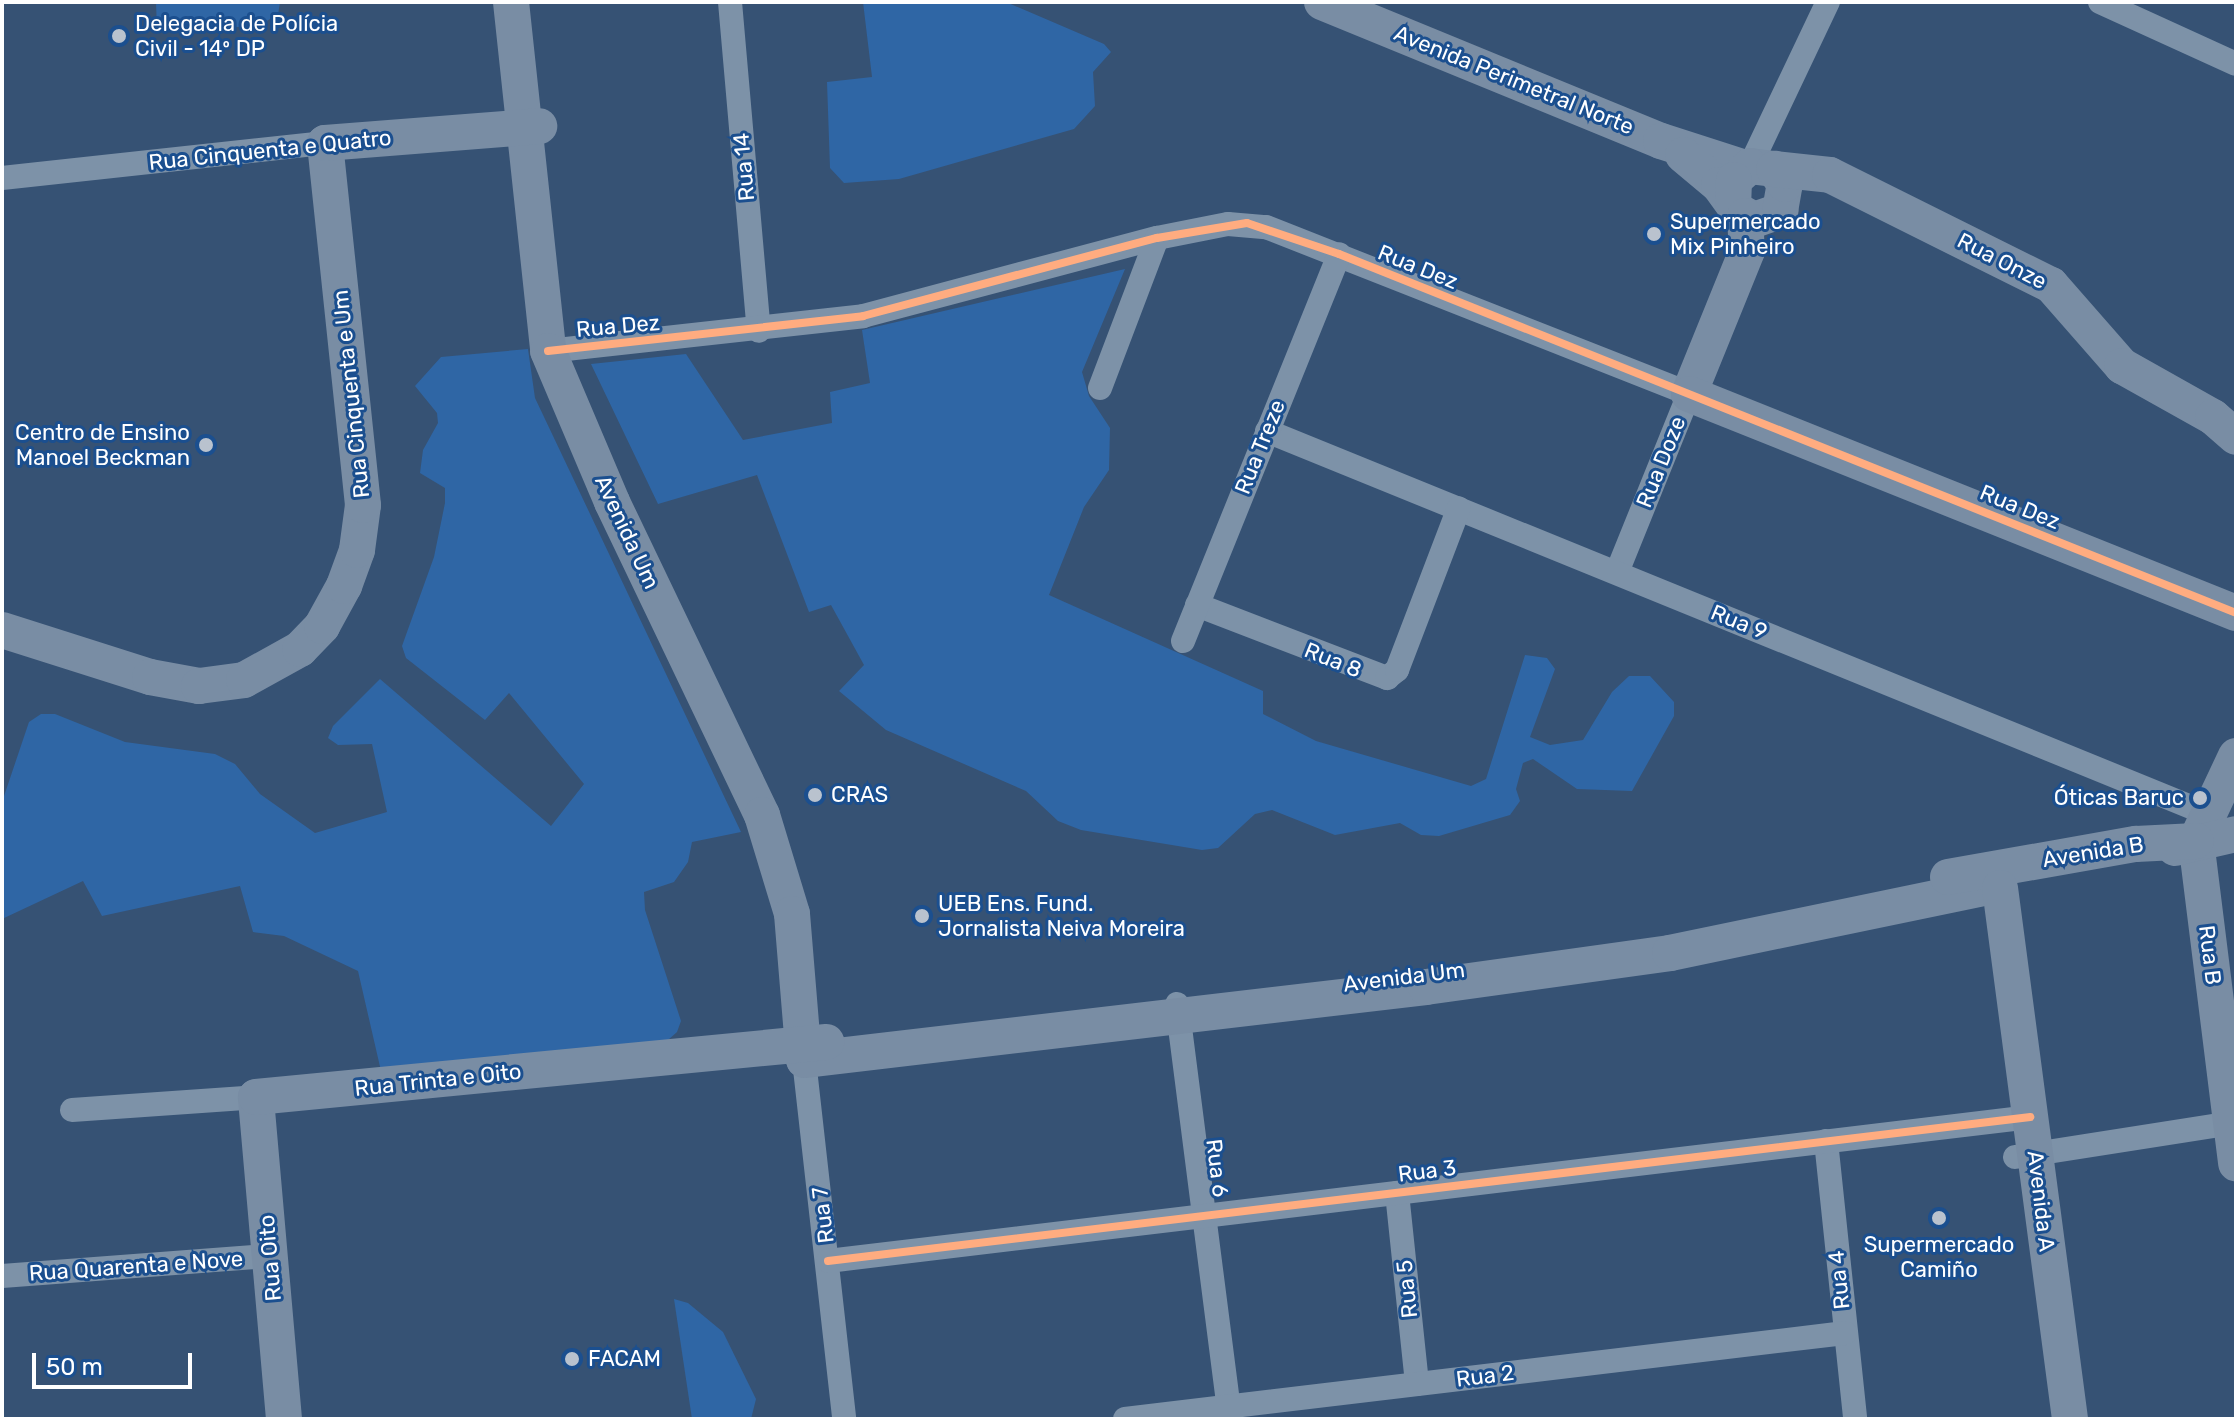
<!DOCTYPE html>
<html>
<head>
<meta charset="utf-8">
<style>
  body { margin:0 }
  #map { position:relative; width:2238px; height:1421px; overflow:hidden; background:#365274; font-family:Rubik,sans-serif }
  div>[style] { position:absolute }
  .green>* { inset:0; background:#2f66a5 }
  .street>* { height:24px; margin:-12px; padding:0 12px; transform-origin:12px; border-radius:12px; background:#7d92a8 }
  .secondary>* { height:36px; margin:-18px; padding:0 18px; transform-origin:18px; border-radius:18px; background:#798da4 }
  .cycleway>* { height:8px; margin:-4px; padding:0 4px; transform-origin:4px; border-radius:4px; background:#ffac80 }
  .dots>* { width:22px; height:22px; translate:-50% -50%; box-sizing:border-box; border:4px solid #1b4f8f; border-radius:50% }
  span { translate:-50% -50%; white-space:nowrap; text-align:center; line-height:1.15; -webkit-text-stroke:6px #1b4f8f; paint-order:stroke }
  .poi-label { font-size:22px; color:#fff }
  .left { translate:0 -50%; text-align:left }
  .right { translate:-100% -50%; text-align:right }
  .street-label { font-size:22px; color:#fff }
  .frame { position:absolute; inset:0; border:4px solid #fff; pointer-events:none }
  .scale { position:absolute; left:32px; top:1353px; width:160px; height:36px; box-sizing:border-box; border:4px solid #fff; border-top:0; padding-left:10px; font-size:24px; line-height:28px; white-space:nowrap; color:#fff; -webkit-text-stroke:6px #1b4f8f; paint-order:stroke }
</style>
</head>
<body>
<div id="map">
  <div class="green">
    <div style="clip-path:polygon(156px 2px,280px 2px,278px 15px,257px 26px,157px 31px)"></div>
    <div style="clip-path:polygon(863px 2px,1006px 2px,1104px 44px,1111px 52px,1093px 72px,1095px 106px,1074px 129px,899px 179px,844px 183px,830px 168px,827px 82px,872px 77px)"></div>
    <div style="clip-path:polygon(1125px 269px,1082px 372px,1089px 396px,1110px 428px,1109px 470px,1084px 507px,1049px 595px,1263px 691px,1263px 714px,1316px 741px,1471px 786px,1486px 779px,1525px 655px,1547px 658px,1555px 669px,1530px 737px,1550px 745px,1583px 740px,1612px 692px,1629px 676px,1650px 676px,1674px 702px,1674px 716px,1632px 791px,1577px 789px,1533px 759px,1523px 763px,1516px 789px,1520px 801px,1510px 815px,1439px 836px,1421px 835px,1400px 823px,1335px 835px,1272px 810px,1255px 814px,1218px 848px,1202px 850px,1081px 830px,1058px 821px,1026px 791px,886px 730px,839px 691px,864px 665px,831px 605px,809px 612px,757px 475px,658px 504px,591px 364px,686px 354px,743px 440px,832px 423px,830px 392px,870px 383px,862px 330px)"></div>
    <div style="clip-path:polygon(528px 349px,535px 398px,741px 832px,692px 842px,688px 862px,674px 882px,644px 892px,645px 910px,681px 1021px,677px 1032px,668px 1040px,381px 1071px,358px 971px,284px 936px,253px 932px,240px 886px,102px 916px,83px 881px,2px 919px,2px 802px,29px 722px,41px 714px,55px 714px,125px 742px,215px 754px,235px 764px,260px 794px,315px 833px,387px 812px,372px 744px,338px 745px,328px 738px,333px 726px,380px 679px,551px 826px,584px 784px,509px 693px,485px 720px,406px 658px,402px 646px,434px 557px,445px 503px,445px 488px,420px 473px,423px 450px,438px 423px,437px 413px,415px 386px,441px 357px)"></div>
    <div style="clip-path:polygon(674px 1299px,688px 1303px,723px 1332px,756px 1399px,751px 1419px,692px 1419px)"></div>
  </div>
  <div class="street">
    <div style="left:730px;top:2px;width:330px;rotate:85deg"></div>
    <div style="left:2100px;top:2px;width:149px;rotate:24.5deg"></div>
    <div style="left:1750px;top:166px;width:182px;rotate:-64.6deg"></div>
    <div style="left:2px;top:178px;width:325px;rotate:-6.2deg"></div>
    <div style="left:548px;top:351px;width:317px;rotate:-6.3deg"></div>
    <div style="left:863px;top:316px;width:304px;rotate:-14.9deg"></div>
    <div style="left:1157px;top:238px;width:72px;rotate:-11.2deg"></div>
    <div style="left:1228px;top:224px;width:38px;rotate:5deg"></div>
    <div style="left:1266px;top:227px;width:455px;rotate:21.5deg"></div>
    <div style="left:1689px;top:394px;width:192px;rotate:112deg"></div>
    <div style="left:1100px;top:388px;width:160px;rotate:-69.2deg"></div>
    <div style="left:1267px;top:431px;width:1019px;rotate:22.14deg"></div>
    <div style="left:1197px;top:605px;width:204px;rotate:21deg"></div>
    <div style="left:1387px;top:678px;width:13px;rotate:-39deg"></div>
    <div style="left:1397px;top:670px;width:173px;rotate:-69.1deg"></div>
    <div style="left:1183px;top:641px;width:417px;rotate:-68deg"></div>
    <div style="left:1177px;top:1004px;width:418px;rotate:82.7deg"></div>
    <div style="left:804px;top:1060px;width:361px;rotate:83.6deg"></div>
    <div style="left:72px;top:1110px;width:184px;rotate:-4deg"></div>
    <div style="left:1826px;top:1141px;width:280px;rotate:84deg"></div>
    <div style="left:2015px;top:1157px;width:219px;rotate:-8.9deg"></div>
    <div style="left:1397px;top:1193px;width:192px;rotate:84deg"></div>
    <div style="left:828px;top:1261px;width:1211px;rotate:-6.83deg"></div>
    <div style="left:2px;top:1276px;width:269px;rotate:-4.3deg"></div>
    <div style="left:1125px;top:1419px;width:725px;rotate:-6.81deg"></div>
  </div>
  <div class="secondary">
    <div style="left:511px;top:2px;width:351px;rotate:83.9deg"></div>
    <div style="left:548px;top:351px;width:164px;rotate:67deg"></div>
    <div style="left:612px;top:502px;width:347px;rotate:64.4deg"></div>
    <div style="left:762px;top:815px;width:103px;rotate:73.1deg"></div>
    <div style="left:792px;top:914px;width:146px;rotate:85.3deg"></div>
    <div style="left:804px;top:1060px;width:626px;rotate:-6.69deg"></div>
    <div style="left:1426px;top:987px;width:246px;rotate:-7.9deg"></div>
    <div style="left:1670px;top:953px;width:316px;rotate:-11.7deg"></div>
    <div style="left:1322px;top:2px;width:366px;rotate:22.3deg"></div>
    <div style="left:1661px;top:141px;width:88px;rotate:17.8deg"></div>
    <div style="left:1683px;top:155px;width:47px;rotate:39.8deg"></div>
    <div style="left:1719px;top:185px;width:32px;rotate:54deg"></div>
    <div style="left:1738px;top:211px;width:18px;rotate:29deg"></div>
    <div style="left:1754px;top:220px;width:28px;rotate:-19deg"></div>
    <div style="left:1780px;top:211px;width:27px;rotate:-80deg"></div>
    <div style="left:1785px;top:184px;width:19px;rotate:-126deg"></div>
    <div style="left:1774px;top:169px;width:24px;rotate:-173deg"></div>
    <div style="left:1750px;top:166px;width:21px;rotate:139deg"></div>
    <div style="left:1734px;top:180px;width:23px;rotate:92deg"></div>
    <div style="left:1774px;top:169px;width:56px;rotate:6.1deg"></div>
    <div style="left:1830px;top:175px;width:247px;rotate:26.5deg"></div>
    <div style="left:2051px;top:285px;width:108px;rotate:48.8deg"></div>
    <div style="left:2122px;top:366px;width:104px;rotate:29.3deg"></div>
    <div style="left:2213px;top:417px;width:30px;rotate:41deg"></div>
    <div style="left:1745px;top:216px;width:35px;rotate:87deg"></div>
    <div style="left:1747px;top:251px;width:154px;rotate:112.1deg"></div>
    <div style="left:1689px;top:394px;width:589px;rotate:21.82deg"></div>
    <div style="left:2px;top:630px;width:155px;rotate:17.6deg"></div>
    <div style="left:150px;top:677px;width:50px;rotate:10.4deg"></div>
    <div style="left:199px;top:686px;width:45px;rotate:-7.6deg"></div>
    <div style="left:244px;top:680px;width:64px;rotate:-29deg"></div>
    <div style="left:300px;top:649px;width:32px;rotate:-46deg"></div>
    <div style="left:322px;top:626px;width:46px;rotate:-61.2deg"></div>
    <div style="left:344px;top:586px;width:38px;rotate:-70deg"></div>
    <div style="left:357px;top:550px;width:45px;rotate:-82.4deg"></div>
    <div style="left:363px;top:505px;width:364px;rotate:-96deg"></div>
    <div style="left:325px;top:143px;width:215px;rotate:-4.5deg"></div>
    <div style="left:2196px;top:841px;width:325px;rotate:82.9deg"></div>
    <div style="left:2196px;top:841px;width:94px;rotate:-64.8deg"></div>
    <div style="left:2175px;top:848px;width:63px;rotate:-12.9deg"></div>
    <div style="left:1948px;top:877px;width:191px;rotate:-10deg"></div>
    <div style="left:2136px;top:844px;width:60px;rotate:-2.9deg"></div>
    <div style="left:2000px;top:888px;width:536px;rotate:82.49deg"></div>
    <div style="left:284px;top:1419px;width:323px;rotate:-95deg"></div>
    <div style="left:256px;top:1097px;width:573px;rotate:-5.51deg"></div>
  </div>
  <div class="cycleway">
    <div style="left:548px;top:351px;width:317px;rotate:-6.3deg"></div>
    <div style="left:863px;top:316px;width:304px;rotate:-14.9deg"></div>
    <div style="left:1157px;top:238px;width:91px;rotate:-9.5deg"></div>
    <div style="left:1247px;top:223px;width:97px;rotate:18.6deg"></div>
    <div style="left:1339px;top:254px;width:966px;rotate:21.81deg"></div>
    <div style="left:828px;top:1261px;width:1211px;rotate:-6.83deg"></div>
  </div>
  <div class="dots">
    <div style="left:119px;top:36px;background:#b9c2ce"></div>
    <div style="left:1654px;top:234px;background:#b9c2ce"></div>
    <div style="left:206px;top:445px;background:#b9c2ce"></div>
    <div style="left:815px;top:795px;background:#b9c2ce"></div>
    <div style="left:2200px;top:798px;background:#b9c2ce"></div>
    <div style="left:922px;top:916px;background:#b9c2ce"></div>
    <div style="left:1939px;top:1218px;background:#b9c2ce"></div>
    <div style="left:572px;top:1359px;background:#b9c2ce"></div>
  </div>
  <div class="poi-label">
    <span class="left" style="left:135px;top:36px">Delegacia de Polícia<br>Civil - 14º DP</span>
    <span class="left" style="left:1670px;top:234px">Supermercado<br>Mix Pinheiro</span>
    <span class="right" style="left:190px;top:445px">Centro de Ensino<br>Manoel Beckman</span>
    <span class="left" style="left:831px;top:795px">CRAS</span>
    <span class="right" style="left:2184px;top:798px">Óticas Baruc</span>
    <span class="left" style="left:938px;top:916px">UEB Ens. Fund.<br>Jornalista Neiva Moreira</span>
    <span style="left:1939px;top:1257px">Supermercado<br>Camiño</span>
    <span class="left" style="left:588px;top:1359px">FACAM</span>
  </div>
  <div class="street-label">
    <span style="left:1514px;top:80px;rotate:22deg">Avenida Perimetral Norte</span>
    <span style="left:270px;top:150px;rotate:-6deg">Rua Cinquenta e Quatro</span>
    <span style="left:744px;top:167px;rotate:-95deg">Rua 14</span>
    <span style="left:2002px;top:261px;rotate:27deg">Rua Onze</span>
    <span style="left:1418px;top:267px;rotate:22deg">Rua Dez</span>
    <span style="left:618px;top:326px;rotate:-5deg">Rua Dez</span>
    <span style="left:351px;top:394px;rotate:-96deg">Rua Cinquenta e Um</span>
    <span style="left:1260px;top:447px;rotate:-68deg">Rua Treze</span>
    <span style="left:1661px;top:462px;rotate:-68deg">Rua Doze</span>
    <span style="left:2020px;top:507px;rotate:22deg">Rua Dez</span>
    <span style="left:627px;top:532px;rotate:65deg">Avenida Um</span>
    <span style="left:1739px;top:622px;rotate:22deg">Rua 9</span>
    <span style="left:1333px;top:660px;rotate:22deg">Rua 8</span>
    <span style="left:2093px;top:852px;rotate:-9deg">Avenida B</span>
    <span style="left:2210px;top:955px;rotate:83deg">Rua B</span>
    <span style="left:1404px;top:977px;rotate:-7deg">Avenida Um</span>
    <span style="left:438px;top:1080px;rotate:-6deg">Rua Trinta e Oito</span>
    <span style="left:1217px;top:1168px;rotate:83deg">Rua 6</span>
    <span style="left:1427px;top:1171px;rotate:-7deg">Rua 3</span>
    <span style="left:2041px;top:1201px;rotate:83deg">Avenida A</span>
    <span style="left:823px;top:1215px;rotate:-97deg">Rua 7</span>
    <span style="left:270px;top:1258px;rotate:-95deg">Rua Oito</span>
    <span style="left:136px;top:1266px;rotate:-4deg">Rua Quarenta e Nove</span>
    <span style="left:1839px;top:1280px;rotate:-96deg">Rua 4</span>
    <span style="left:1407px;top:1289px;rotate:-96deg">Rua 5</span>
    <span style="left:1485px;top:1376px;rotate:-7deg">Rua 2</span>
  </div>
  <div class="frame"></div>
  <div class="scale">50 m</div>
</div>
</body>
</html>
